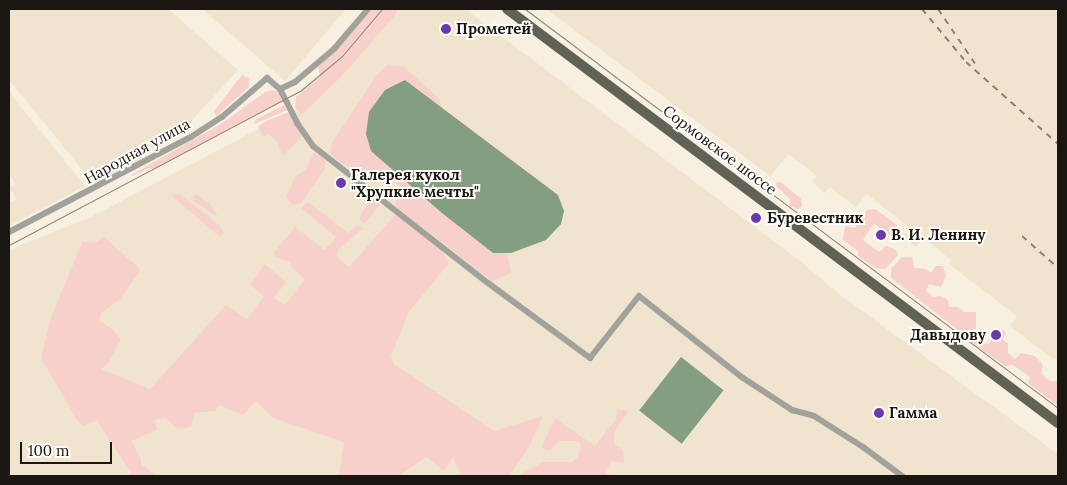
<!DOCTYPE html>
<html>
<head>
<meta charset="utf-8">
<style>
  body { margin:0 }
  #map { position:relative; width:1067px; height:485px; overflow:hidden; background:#f7efe0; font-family:Lora,serif }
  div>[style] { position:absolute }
  .built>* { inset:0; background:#f0e4ce }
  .green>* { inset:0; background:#f7d0cb }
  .water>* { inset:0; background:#849e81; transform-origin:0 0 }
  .minor>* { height:6px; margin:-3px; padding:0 3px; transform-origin:3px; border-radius:3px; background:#a1a29b }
  .primary>* { height:10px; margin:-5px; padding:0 5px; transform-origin:5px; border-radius:5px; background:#606255 }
  .tram>* { height:1px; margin:-0.5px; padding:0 0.5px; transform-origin:0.5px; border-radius:0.5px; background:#888379 }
  .rail>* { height:2px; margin-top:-1px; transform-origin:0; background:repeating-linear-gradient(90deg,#888379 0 6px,transparent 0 12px) }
  .dots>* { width:14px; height:14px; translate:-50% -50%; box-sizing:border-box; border:2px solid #fffdfa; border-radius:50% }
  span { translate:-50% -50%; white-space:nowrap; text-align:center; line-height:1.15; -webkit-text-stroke:4px #fffdfa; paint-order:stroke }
  .poi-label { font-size:15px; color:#1a1712; font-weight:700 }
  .left { translate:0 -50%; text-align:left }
  .right { translate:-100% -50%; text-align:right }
  .street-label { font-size:15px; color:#1a1712 }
  .frame { position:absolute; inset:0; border:10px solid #1a1712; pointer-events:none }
  .scale { position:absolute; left:20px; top:442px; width:92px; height:22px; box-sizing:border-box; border:2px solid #1a1712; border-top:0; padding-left:6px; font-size:15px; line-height:18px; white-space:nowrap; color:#1a1712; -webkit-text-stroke:4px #fffdfa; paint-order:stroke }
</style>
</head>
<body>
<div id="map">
  <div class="built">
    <div style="clip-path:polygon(9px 9px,168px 9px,238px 70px,181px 132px,142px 155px,143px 158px,94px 184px,9px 80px)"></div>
    <div style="clip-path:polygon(202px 9px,346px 9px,285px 81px)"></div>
    <div style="clip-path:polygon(398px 9px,465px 9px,799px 260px,839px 294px,1058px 454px,1058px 476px,9px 476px,9px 250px,93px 216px,317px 98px)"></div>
    <div style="clip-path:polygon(546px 9px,1058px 9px,1058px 360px,1054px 357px,1053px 359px,1010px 326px,1017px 316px,949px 264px,951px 260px,924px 238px,916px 247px,902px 236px,909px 227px,867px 194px,856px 207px,830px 187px,825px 193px,812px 182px,817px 176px,789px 154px,770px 176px)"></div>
    <div style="clip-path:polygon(9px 92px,85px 186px,9px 226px,9px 203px,17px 199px,9px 187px,16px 184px,9px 174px)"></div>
  </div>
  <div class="green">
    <div style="clip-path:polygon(370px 9px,397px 9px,396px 14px,342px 76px,301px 115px,295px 107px,296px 97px,320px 76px,318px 67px)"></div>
    <div style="clip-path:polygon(387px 65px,404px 67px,440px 99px,441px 107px,405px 80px,493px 253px,507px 253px,511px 273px,492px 281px,395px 206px,395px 203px,401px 195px,401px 188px,383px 170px,355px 173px,330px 154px,332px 143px,376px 76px)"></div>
    <div style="clip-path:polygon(242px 75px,249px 78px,249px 87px,216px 116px,214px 111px)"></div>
    <div style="clip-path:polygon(274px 90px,279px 92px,282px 102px,155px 169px,149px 168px,132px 176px,131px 175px,221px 124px,265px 92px)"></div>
    <div style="clip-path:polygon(284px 105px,287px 110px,254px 124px,255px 120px)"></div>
    <div style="clip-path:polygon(289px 112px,302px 136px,283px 156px,277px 142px,269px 133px,263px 137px,258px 127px,266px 121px)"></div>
    <div style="clip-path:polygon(315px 151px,326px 159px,325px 169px,301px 203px,292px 205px,286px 197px,295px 177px,306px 169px)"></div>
    <div style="clip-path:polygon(781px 182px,801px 199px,802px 206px,798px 209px,790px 206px,790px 199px,776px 186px,776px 183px)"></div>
    <div style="clip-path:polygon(356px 184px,378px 200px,380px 205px,364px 224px,360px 219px,360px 216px,370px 201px,356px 191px)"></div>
    <div style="clip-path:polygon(180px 194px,219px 225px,224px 234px,220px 237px,171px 195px)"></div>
    <div style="clip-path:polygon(196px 194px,211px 205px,218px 217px,194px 201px,192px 197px)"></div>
    <div style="clip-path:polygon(308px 202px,348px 233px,358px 225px,362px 229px,338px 250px,336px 256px,349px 267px,396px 214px,442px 251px,449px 263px,409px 312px,391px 355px,394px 364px,494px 431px,543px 416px,529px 447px,509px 476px,461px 476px,453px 457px,444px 471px,426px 457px,399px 476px,339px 476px,344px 442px,273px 418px,256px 401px,243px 415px,219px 405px,215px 411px,195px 413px,191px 427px,178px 429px,165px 418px,155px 420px,157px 430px,131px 441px,141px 459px,141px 464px,156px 476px,133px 476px,97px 420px,84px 426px,77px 420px,41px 358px,51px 317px,83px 241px,95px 243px,104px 237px,141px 270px,119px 300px,102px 312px,99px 320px,112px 329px,121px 339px,109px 362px,101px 369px,150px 389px,226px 305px,247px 319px,264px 296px,250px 285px,265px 264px,286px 282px,274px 298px,285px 305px,305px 279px,293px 270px,290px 262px,275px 257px,274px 252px,295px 227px,325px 250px,336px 237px,301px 208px)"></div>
    <div style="clip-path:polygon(875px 209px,897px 225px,895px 232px,887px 235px,874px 223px,863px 240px,879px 252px,886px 246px,895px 249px,898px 255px,885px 269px,876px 268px,858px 256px,858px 251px,843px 240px,845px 226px,855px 228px,867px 210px)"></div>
    <div style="clip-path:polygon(902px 257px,912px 257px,914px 268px,926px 269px,931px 273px,936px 266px,943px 266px,946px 275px,941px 287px,929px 284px,926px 291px,933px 297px,941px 296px,948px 300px,949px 307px,958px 307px,964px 312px,976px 312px,976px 328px,969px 332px,958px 330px,891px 278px,891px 269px)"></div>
    <div style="clip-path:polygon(998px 328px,1006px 332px,1003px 340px,1008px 343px,1008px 353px,1015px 359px,1021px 353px,1035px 356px,1043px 365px,1041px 373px,1050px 381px,1058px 381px,1058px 406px,1028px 383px,1030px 377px,1013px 365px,1005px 366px,967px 339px,967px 335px,975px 336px,984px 344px,989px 343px,993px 332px)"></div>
    <div style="clip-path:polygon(617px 409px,628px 411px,614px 433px,614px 444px,623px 450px,624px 462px,611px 461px,605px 473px,614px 476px,518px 476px,543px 462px,572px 462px,577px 458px,581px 449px,580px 443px,576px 441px,558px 441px,550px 451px,541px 448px,555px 418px,595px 446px,616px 419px)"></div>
  </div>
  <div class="water">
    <div style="clip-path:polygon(405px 80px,558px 195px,564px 211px,561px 224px,546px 240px,511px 253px,493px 253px,442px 213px,371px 151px,366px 134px,369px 112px,385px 90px)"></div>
    <div style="left:681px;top:357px;width:54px;height:68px;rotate:38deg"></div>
  </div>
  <div class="minor">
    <div style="left:280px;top:89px;width:17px;rotate:-25deg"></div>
    <div style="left:295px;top:82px;width:51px;rotate:-40.2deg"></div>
    <div style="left:334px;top:49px;width:52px;rotate:-49.6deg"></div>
    <div style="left:9px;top:232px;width:205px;rotate:-27.6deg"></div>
    <div style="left:191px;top:137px;width:37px;rotate:-33deg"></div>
    <div style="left:222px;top:117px;width:60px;rotate:-40.9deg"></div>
    <div style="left:267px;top:78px;width:17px;rotate:40deg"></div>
    <div style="left:280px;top:89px;width:38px;rotate:63deg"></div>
    <div style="left:297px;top:123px;width:28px;rotate:55deg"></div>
    <div style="left:313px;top:146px;width:222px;rotate:38.1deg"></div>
    <div style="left:488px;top:283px;width:127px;rotate:36.3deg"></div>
    <div style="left:590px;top:358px;width:79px;rotate:-51.7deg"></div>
    <div style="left:639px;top:296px;width:132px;rotate:38.3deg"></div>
    <div style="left:743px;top:378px;width:59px;rotate:33.1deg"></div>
    <div style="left:792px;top:410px;width:23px;rotate:15deg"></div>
    <div style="left:814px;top:416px;width:58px;rotate:32.3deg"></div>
    <div style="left:863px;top:447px;width:49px;rotate:36.6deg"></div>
  </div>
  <div class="primary">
    <div style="left:507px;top:9px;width:689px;rotate:36.92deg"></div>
  </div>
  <div class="tram">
    <div style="left:525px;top:9px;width:666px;rotate:36.82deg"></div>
    <div style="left:9px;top:245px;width:329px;rotate:-27.9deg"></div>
    <div style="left:300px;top:91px;width:55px;rotate:-39.8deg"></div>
    <div style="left:342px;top:56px;width:62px;rotate:-49.6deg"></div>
  </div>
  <div class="rail">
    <div style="left:922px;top:9px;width:69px;rotate:50.3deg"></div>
    <div style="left:966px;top:62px;width:123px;rotate:41.7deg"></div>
    <div style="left:938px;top:9px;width:71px;rotate:55.9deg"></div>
    <div style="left:1022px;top:236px;width:48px;rotate:41.6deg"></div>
  </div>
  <div class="dots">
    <div style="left:446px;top:29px;background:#6c38af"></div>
    <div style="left:341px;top:183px;background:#6c38af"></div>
    <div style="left:756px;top:218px;background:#6c38af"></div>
    <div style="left:881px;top:235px;background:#6c38af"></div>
    <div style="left:996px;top:335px;background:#6c38af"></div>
    <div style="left:879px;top:413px;background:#6c38af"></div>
  </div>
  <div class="poi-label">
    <span class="left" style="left:456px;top:29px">Прометей</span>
    <span class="left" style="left:351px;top:183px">Галерея кукол<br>"Хрупкие мечты"</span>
    <span class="left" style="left:767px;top:218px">Буревестник</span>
    <span class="left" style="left:891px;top:235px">В. И. Ленину</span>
    <span class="right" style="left:986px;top:335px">Давыдову</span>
    <span class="left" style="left:889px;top:413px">Гамма</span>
  </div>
  <div class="street-label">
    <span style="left:720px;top:150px;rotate:37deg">Сормовское шоссе</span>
    <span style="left:137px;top:151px;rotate:-29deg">Народная улица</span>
  </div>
  <div class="frame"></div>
  <div class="scale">100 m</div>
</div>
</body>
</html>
